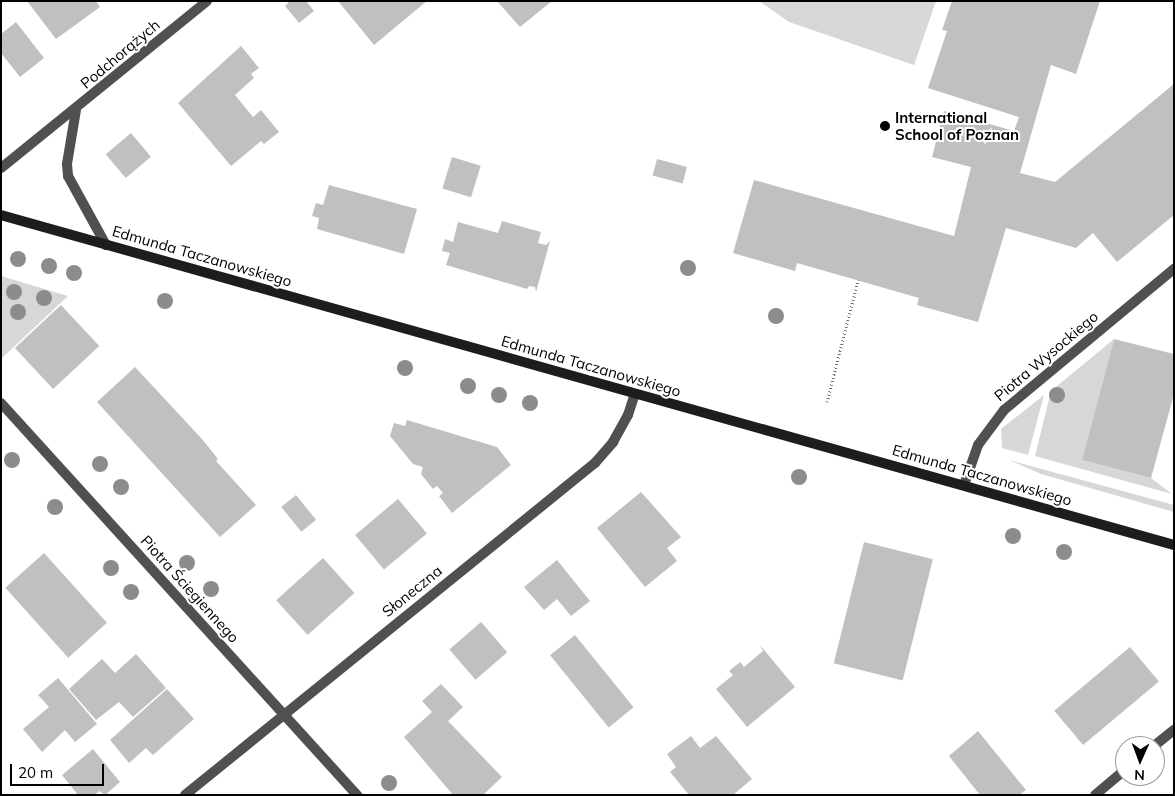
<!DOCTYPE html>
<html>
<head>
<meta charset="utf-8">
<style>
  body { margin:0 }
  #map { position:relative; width:1175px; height:796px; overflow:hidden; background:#fff; font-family:Mulish,sans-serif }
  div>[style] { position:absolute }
  .green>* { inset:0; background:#d7d7d7 }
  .building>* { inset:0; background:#c0c0c0; transform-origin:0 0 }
  .path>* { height:3px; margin-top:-1.5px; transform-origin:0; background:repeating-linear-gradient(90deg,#727272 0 1px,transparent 0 3.5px) }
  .street>* { height:10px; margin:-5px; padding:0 5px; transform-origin:5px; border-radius:5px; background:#505050 }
  .secondary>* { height:10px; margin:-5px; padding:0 5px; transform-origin:5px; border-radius:5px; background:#1d1d1d }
  .trees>* { width:16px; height:16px; margin:-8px; border-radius:50%; background:#8c8c8c }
  .dots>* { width:14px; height:14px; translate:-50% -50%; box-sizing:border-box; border:2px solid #fff; border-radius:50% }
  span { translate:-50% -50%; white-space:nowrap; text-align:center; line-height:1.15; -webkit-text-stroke:4px #fff; paint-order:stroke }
  .street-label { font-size:15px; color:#000 }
  .poi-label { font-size:15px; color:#000; font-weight:700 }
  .left { translate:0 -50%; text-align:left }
  .frame { position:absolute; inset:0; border:2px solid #000; pointer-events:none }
  .north { position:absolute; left:1115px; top:736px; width:50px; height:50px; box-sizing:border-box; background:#fff; border:1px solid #999; border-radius:50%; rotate:182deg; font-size:14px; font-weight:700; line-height:20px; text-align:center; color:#000 }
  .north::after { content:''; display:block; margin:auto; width:18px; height:22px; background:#000; clip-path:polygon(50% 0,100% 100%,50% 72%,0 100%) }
  .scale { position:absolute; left:10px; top:764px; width:94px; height:22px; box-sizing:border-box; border:2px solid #000; border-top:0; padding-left:6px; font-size:15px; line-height:18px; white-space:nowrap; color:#000; -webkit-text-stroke:4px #fff; paint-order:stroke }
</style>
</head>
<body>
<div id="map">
  <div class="green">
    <div style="clip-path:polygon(759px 1px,936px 1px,914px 65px,789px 22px)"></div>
    <div style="clip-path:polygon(1px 276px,68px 296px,1px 359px)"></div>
    <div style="clip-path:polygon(1114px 339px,1082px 460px,1151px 478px,1172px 494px,1035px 456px,1051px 391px)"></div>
    <div style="clip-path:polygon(1044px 395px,1028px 455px,1002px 448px,1001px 429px)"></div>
    <div style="clip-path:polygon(1009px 460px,1174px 505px,1174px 512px,1041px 474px)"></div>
  </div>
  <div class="building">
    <div style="clip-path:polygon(27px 1px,96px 1px,100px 7px,56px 39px)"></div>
    <div style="clip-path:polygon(290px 1px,306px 1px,314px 11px,299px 23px,285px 6px)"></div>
    <div style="clip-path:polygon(338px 1px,427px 1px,374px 45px)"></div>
    <div style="clip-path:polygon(497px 1px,552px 1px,520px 27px)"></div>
    <div style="clip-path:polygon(952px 1px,1100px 1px,1076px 74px,1051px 65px,1020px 173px,1055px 182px,1174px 84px,1174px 215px,1117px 262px,1093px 233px,1076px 248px,1006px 228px,978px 322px,917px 305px,919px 298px,797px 263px,795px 271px,733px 253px,754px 180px,954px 236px,971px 167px,932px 157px,944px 111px,1014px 131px,1019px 117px,928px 88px,947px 31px,942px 30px)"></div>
    <div style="clip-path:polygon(16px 22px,44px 58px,20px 77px,1px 53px,1px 34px)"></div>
    <div style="clip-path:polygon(241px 46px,259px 68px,251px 74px,254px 78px,235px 95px,253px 117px,261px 110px,279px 132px,264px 144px,261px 141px,231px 166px,178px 103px)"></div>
    <div style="left:131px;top:133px;width:31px;height:33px;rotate:50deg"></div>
    <div style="left:452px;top:157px;width:30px;height:33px;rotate:17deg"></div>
    <div style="left:657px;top:159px;width:31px;height:17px;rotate:15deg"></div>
    <div style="clip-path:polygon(329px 185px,417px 209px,404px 254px,317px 229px,319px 218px,312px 216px,316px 203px,323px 205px)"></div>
    <div style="clip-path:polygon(502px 221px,541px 232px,538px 243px,546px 245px,550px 241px,536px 292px,535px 287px,529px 286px,527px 289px,446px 265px,450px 253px,442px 251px,445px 239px,453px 242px,458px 222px,498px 233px)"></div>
    <div style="left:61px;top:305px;width:56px;height:63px;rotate:47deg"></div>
    <div style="clip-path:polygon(1114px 339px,1174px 354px,1174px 394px,1151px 478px,1082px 460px)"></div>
    <div style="clip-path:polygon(135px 367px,202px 439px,218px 459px,216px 461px,256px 505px,220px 537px,97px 402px)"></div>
    <div style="clip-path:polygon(407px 420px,497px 447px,511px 465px,452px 513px,439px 496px,443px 493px,437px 486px,433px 489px,421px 474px,423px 467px,413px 464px,390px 436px,394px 423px,405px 426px)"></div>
    <div style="clip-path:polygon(641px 492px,681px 537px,667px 548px,677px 561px,645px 587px,597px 528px)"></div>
    <div style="left:296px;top:495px;width:32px;height:19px;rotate:51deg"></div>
    <div style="left:398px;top:499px;width:45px;height:56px;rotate:50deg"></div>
    <div style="left:864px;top:542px;width:71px;height:125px;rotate:14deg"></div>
    <div style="left:44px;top:553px;width:94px;height:52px;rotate:48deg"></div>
    <div style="left:323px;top:558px;width:47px;height:63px;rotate:48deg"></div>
    <div style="clip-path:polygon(557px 560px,590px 601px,571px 616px,557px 599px,544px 610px,524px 587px)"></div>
    <div style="left:481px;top:622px;width:40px;height:42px;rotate:49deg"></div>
    <div style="left:575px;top:635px;width:93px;height:32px;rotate:51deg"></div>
    <div style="clip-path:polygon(760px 645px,795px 687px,747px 727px,716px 689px,733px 675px,729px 671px,740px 662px,744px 667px,763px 651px)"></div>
    <div style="left:1130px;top:647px;width:45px;height:99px;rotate:50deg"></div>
    <div style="clip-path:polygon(136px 654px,166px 688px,133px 717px,119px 702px,96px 720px,69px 689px,102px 659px,115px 673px)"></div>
    <div style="clip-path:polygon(58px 678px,97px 724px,75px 742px,65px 730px,42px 752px,23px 729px,49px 707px,38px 695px)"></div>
    <div style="clip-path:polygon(441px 684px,463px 707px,448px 721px,502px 777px,483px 795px,453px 795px,404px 737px,432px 712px,422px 701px)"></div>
    <div style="clip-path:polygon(167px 689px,194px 719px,153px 755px,146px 748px,129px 763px,110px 740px)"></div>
    <div style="clip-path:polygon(978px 731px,1026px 790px,1019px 795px,980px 795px,949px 756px)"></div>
    <div style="clip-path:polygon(691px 736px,700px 748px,716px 736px,752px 779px,733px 795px,689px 795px,670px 772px,676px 767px,667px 754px)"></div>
    <div style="clip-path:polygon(93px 749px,120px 782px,105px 795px,99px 791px,95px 795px,78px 795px,62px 775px)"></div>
  </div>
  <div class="path">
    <div style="left:827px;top:402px;width:126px;rotate:-75.7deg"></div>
  </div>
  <div class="street">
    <div style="left:76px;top:110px;width:55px;rotate:99.5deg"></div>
    <div style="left:67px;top:164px;width:12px;rotate:85deg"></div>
    <div style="left:68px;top:176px;width:79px;rotate:61.2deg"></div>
    <div style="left:1px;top:168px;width:265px;rotate:-39deg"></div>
    <div style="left:1px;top:403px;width:530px;rotate:47.76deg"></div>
    <div style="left:964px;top:485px;width:42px;rotate:-70.7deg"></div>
    <div style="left:978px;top:445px;width:44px;rotate:-53.4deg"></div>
    <div style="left:1004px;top:410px;width:221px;rotate:-39.7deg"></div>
    <div style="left:1154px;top:746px;width:26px;rotate:-39deg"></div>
    <div style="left:185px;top:795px;width:528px;rotate:-39deg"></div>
    <div style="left:595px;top:463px;width:28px;rotate:-49deg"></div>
    <div style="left:613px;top:442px;width:31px;rotate:-61deg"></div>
    <div style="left:628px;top:415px;width:22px;rotate:-72deg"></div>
    <div style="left:1095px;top:795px;width:39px;rotate:-40deg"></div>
  </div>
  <div class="secondary">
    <div style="left:1px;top:215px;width:1219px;rotate:15.71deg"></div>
  </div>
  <div class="trees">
    <div style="left:18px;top:259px"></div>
    <div style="left:49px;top:266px"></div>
    <div style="left:688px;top:268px"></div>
    <div style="left:74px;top:273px"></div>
    <div style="left:14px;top:292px"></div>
    <div style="left:44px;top:298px"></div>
    <div style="left:165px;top:301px"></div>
    <div style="left:18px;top:312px"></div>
    <div style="left:776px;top:316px"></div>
    <div style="left:405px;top:368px"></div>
    <div style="left:468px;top:386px"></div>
    <div style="left:499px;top:395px"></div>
    <div style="left:1057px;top:395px"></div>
    <div style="left:530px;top:403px"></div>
    <div style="left:12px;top:460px"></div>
    <div style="left:100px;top:464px"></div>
    <div style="left:799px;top:477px"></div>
    <div style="left:121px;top:487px"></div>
    <div style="left:55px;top:507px"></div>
    <div style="left:1013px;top:536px"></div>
    <div style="left:1064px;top:552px"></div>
    <div style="left:187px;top:563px"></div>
    <div style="left:111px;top:568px"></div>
    <div style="left:211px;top:589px"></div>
    <div style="left:131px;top:592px"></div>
    <div style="left:389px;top:783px"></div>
  </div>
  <div class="dots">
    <div style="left:885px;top:126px;background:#000"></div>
  </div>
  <div class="street-label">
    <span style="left:120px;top:54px;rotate:-40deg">Podchorążych</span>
    <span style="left:202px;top:256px;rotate:16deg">Edmunda Taczanowskiego</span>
    <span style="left:1046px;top:356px;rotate:-40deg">Piotra Wysockiego</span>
    <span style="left:591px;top:366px;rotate:16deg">Edmunda Taczanowskiego</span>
    <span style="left:982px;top:475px;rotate:16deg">Edmunda Taczanowskiego</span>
    <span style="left:190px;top:589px;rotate:48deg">Piotra Ściegiennego</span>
    <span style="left:412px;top:591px;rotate:-39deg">Słoneczna</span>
  </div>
  <div class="poi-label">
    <span class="left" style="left:895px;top:126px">International<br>School of Poznan</span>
  </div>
  <div class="frame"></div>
  <div class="north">N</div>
  <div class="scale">20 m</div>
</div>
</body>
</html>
